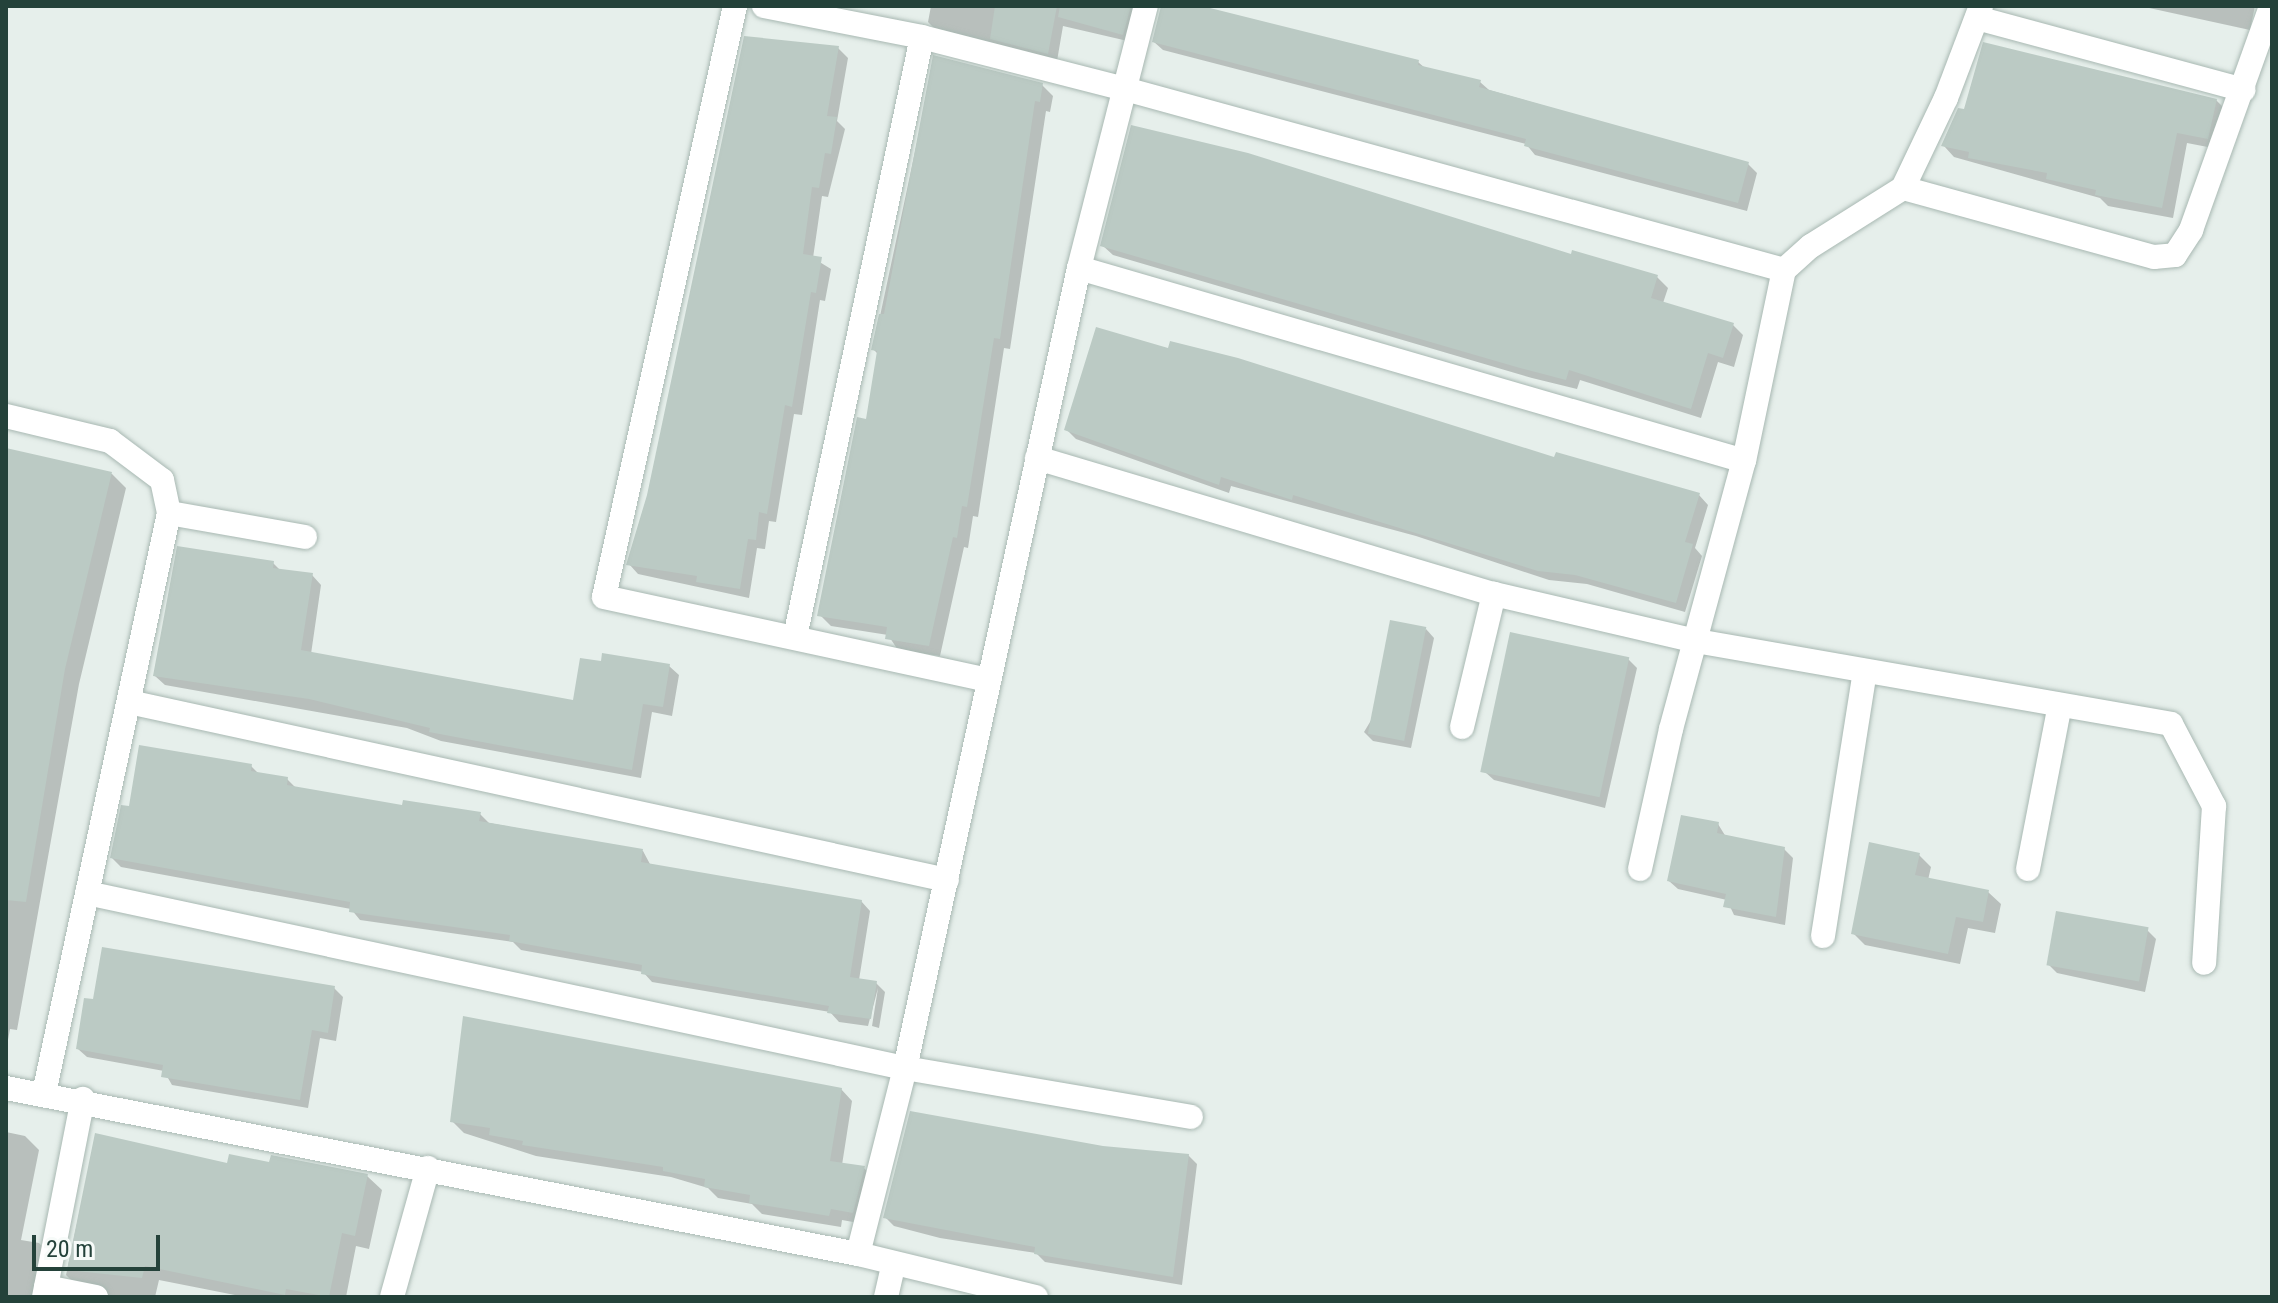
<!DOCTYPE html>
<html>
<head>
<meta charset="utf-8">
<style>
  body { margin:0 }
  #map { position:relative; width:2278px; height:1303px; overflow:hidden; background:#e6efeb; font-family:"Roboto Condensed",sans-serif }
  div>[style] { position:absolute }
  .shadow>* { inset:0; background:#0003 }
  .building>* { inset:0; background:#bbcac4; transform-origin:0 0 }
  .roads { filter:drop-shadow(0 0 2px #a8b8b2) drop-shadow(0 0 2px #a8b8b2) }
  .street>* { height:24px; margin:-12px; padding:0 12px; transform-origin:12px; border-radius:12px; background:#fff }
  span { translate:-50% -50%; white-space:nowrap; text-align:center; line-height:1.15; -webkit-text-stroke:6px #f7fbf9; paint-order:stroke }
  .frame { position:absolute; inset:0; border:8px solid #24423a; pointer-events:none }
  .scale { position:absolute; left:32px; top:1235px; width:128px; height:36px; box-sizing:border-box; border:4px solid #24423a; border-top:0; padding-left:10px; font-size:24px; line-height:28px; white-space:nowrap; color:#24423a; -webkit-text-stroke:6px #f7fbf9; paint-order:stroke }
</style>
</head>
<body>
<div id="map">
  <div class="shadow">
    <div style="clip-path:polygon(931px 6px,1143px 6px,1132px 42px,1063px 26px,1057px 61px,937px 31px,928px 22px)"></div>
    <div style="clip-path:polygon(1162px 6px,1199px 6px,1418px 62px,1425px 68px,1480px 82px,1489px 90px,1748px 164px,1757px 173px,1747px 211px,1535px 155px,1526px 144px,1163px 50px,1154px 42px)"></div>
    <div style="clip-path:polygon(2140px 6px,2255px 6px,2250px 30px)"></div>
    <div style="clip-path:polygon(838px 48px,848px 58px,837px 121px,845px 129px,828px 197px,822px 196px,813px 258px,831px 269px,825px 301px,820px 300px,802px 415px,794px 414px,776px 522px,769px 521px,765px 549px,757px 548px,749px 598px,638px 574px,629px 564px)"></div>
    <div style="clip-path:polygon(935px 58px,1042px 85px,1053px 96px,1050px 112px,1046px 111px,1010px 349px,1004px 348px,978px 517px,973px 516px,968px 548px,964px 547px,940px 656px,898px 650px,888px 635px,831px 626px,820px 615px,868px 421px,879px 355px,873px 349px)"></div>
    <div style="clip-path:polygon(2216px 100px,2227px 111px,2218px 149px,2187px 143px,2173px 218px,2108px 206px,2100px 198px,1954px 157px,1944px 146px)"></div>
    <div style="clip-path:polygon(1102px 245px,1572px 257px,1657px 277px,1668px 288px,1663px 303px,1733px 325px,1743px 335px,1734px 367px,1718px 362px,1701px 418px,1580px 380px,1577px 389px,1532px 378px,1113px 255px)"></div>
    <div style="clip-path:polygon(1066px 429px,1556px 460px,1699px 495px,1708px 505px,1695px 548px,1702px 556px,1685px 612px,1587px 584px,1549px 580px,1416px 536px,1231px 486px,1229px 493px,1076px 439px)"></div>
    <div style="clip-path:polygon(6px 450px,112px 474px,126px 488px,79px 684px,17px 1030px,10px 1029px,6px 1051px)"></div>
    <div style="clip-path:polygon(273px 563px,281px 571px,312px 575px,321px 585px,311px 654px,575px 703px,669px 666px,679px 675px,672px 716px,652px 712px,641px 778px,441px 741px,407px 728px,165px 685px,155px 676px)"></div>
    <div style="clip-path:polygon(1426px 629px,1434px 638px,1411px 748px,1373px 741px,1364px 732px)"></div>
    <div style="clip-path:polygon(1628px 659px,1637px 668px,1605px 808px,1494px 780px,1485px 772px)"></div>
    <div style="clip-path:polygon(251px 766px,260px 775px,287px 779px,296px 788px,404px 807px,480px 814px,489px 823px,643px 851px,651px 866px,861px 901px,870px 911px,859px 980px,876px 983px,885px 992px,879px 1028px,872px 1026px,878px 988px,868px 1026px,839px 1022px,830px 1012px,652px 982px,643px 972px,521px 950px,513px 942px,360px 920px,351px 909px,121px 867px,112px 858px,131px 808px)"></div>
    <div style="clip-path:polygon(1718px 824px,1726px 837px,1784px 849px,1793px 858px,1785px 925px,1734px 915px,1727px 900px,1678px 889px,1669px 881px)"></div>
    <div style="clip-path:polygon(1919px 855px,1931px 867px,1928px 880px,1988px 892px,2001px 904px,1995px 933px,1968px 928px,1960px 964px,1865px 945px,1853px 933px)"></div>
    <div style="clip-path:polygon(2147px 930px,2156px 939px,2145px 992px,2057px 973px,2048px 964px)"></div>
    <div style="clip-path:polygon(334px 988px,343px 997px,336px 1041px,320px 1038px,308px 1108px,172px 1085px,164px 1071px,87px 1057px,78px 1049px)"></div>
    <div style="clip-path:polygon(841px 1089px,852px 1101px,842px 1165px,864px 1168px,875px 1180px,864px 1224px,842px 1220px,841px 1227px,762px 1214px,752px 1204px,718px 1198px,708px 1188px,671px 1177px,536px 1156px,464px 1133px,452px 1121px)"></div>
    <div style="clip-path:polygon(6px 1132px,25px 1136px,39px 1150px,21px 1240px,39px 1243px,53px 1258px,45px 1297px,6px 1297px)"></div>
    <div style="clip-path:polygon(96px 1135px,228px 1165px,367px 1176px,382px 1190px,369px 1249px,356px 1246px,346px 1297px,245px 1297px,159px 1280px,155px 1297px,111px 1297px,80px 1289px,66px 1275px)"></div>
    <div style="clip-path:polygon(1103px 1148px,1188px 1155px,1197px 1164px,1182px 1285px,1045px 1262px,1036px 1253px,940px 1238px,894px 1226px,885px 1217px)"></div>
  </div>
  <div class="building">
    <div style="clip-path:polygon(995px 6px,1057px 6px,1048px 54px,990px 39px)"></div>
    <div style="clip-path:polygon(1060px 6px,1131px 6px,1123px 35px,1058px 17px)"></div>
    <div style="clip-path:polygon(1161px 6px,1202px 6px,1419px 60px,1418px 65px,1481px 80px,1479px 87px,1749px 162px,1738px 203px,1524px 146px,1526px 139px,1152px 42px)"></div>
    <div style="clip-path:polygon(744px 36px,839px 46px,827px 116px,837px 117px,831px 154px,825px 153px,819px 188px,812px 187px,803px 254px,822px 257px,816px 293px,811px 292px,792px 407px,785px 405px,767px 514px,759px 512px,756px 540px,748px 539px,740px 589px,696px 582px,697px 576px,626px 565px,647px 495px)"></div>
    <div style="clip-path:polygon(1983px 42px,2217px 99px,2208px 139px,2177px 133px,2162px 208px,2095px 195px,2096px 190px,2046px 179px,2047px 173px,1968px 158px,1969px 152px,1941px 146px,1958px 108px,1964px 109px)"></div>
    <div style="clip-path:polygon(933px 55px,1043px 83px,1040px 102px,1035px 101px,1000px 339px,994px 338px,967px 507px,962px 506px,957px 538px,953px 537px,929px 646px,885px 639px,887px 627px,817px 616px,857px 417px,866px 419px,877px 351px,871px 350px,879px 314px,884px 314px)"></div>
    <div style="clip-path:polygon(1131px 125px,1248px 153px,1571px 254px,1572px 250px,1658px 275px,1651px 298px,1734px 323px,1723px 358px,1708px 353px,1691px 409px,1569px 370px,1566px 380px,1520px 368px,1100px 246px)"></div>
    <div style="clip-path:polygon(1096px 327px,1168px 348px,1170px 341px,1238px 358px,1554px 457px,1556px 452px,1700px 493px,1685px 542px,1693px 544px,1676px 603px,1575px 575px,1538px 571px,1293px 495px,1292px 500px,1221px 477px,1219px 485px,1064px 430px)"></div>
    <div style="clip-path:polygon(6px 448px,112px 472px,65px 669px,26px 902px,6px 900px)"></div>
    <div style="clip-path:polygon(177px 546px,274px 561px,273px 568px,313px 573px,301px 650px,573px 700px,580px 658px,601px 661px,602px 653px,670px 664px,663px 707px,643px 704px,632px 770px,429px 732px,430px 728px,309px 699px,153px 676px)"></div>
    <div style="left:1390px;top:620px;width:37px;height:116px;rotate:11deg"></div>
    <div style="left:1510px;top:632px;width:122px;height:143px;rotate:12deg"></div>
    <div style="clip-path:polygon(139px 745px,252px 764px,251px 771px,288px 777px,287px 785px,402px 805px,403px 800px,481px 812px,479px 821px,643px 849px,641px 862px,862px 900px,850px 977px,877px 981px,871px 1019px,827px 1013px,829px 1006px,641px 974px,642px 965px,509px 941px,510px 935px,349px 912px,350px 902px,110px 858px,121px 805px,129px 806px)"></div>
    <div style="clip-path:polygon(1681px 815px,1719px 822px,1717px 833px,1785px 847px,1776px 917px,1723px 907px,1726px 894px,1667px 881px)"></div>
    <div style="clip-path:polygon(1869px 842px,1920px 853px,1915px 875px,1989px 890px,1983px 922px,1956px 917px,1948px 954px,1851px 934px)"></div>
    <div style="left:2056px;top:911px;width:94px;height:55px;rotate:10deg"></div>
    <div style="clip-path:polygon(102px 947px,335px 986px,328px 1033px,312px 1030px,300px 1100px,161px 1077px,163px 1065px,76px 1049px,84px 998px,93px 999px)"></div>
    <div style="clip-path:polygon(463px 1016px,842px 1088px,830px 1161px,865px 1166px,853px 1213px,831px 1209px,829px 1216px,749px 1203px,750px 1195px,704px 1187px,705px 1179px,663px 1171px,663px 1167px,522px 1145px,523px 1141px,489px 1135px,490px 1128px,450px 1122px)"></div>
    <div style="clip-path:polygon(910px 1111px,1103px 1146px,1189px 1154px,1173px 1277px,1034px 1254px,1035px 1247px,883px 1218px)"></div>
    <div style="clip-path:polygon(95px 1133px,227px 1163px,229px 1154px,269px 1162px,271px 1155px,368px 1174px,355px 1236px,342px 1233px,329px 1297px,286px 1289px,285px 1295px,145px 1266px,142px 1278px,67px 1270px)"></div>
  </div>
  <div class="roads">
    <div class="street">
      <div style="left:735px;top:6px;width:605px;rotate:102.5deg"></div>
      <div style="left:604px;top:597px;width:394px;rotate:12.2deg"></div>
      <div style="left:764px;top:6px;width:161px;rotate:11.1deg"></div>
      <div style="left:922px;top:37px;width:210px;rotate:14.4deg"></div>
      <div style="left:1125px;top:89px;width:683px;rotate:15.36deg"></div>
      <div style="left:1977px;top:18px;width:276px;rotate:15.1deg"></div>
      <div style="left:1903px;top:188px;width:260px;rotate:15.4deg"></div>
      <div style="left:2154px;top:257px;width:21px;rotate:-5deg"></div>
      <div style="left:2175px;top:255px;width:30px;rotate:-57deg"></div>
      <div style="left:2191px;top:230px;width:238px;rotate:-70.3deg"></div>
      <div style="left:1079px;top:268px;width:692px;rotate:16.18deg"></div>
      <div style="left:6px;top:416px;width:107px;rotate:13.5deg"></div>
      <div style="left:110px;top:441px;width:65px;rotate:36.9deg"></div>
      <div style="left:162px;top:480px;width:34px;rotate:78deg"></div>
      <div style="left:169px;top:513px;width:593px;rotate:102.16deg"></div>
      <div style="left:1037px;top:458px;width:477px;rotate:16.6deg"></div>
      <div style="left:1494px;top:594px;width:207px;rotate:13.1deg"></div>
      <div style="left:1696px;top:641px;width:482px;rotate:9.9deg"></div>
      <div style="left:2171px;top:724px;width:93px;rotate:62.3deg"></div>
      <div style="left:2214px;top:806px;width:157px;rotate:93.6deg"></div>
      <div style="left:169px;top:513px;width:138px;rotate:10deg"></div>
      <div style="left:795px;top:637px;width:613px;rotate:-78.05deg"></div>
      <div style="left:129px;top:702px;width:837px;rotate:12.28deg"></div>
      <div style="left:1462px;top:727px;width:137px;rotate:-76.5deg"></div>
      <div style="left:1640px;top:869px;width:143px;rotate:-77.5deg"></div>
      <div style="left:1671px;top:729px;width:278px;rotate:-74.8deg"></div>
      <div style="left:1744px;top:461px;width:195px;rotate:-78.2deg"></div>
      <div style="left:1784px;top:270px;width:36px;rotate:-42deg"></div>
      <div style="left:1811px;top:246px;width:109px;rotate:-32.2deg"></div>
      <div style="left:1903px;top:188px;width:100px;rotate:-64.5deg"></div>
      <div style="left:1946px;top:98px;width:98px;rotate:-69.2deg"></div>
      <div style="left:2028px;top:869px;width:167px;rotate:-79deg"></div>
      <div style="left:87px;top:893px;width:837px;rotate:12.08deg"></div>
      <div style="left:905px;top:1068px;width:290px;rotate:9.7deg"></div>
      <div style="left:1823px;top:936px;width:268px;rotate:-81deg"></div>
      <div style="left:6px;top:1088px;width:868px;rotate:11.03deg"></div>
      <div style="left:858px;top:1254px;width:183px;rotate:13.6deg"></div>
      <div style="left:858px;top:1254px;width:192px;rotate:-75.8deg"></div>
      <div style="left:905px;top:1068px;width:819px;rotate:-77.73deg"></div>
      <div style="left:1079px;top:268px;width:270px;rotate:-75.7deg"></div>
      <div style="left:46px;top:1287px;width:51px;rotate:11.3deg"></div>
      <div style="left:44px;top:1297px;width:202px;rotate:-78.9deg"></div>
      <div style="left:392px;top:1297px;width:134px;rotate:-74.4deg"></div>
      <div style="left:886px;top:1297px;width:32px;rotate:-77deg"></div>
    </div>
  </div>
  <div class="frame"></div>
  <div class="scale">20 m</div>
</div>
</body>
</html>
